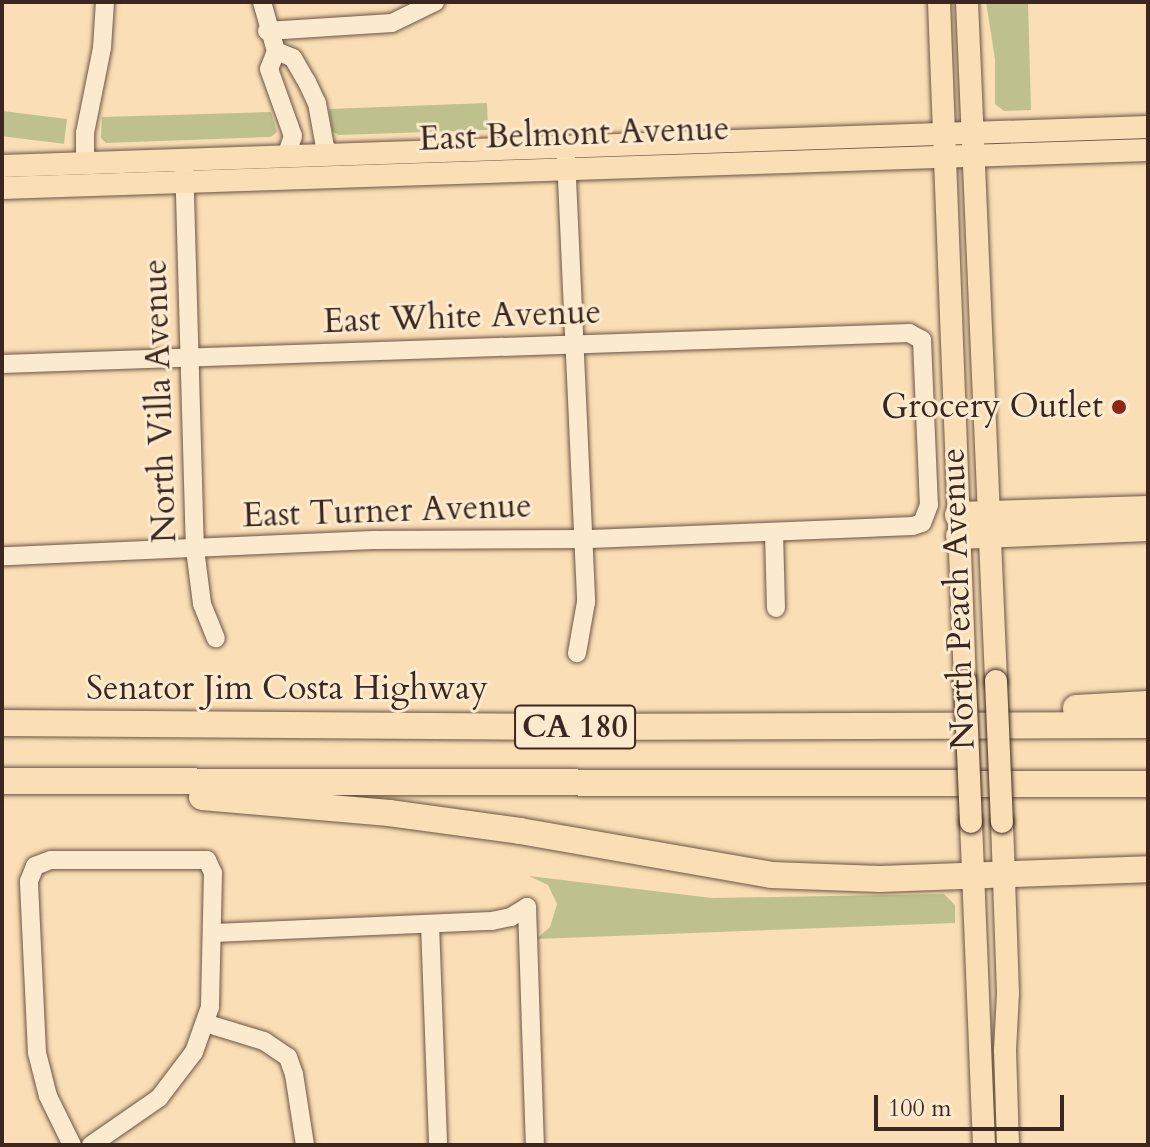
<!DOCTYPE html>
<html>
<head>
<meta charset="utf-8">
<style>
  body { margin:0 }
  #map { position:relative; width:1150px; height:1147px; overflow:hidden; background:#fadeb5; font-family:Cardo,serif }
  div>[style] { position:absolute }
  .green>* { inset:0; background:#bec18d; transform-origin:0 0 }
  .roads { filter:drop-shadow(0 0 2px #6b5544) drop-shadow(0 0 2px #6b5544) }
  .minor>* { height:18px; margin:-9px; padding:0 9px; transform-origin:9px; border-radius:9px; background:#fceacf }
  .major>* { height:22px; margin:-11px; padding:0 11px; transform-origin:11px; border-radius:11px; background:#fadeb5 }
  .highway>* { height:26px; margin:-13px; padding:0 13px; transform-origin:13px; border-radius:13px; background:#fadeb5 }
  .bridges { filter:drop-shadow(0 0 2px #3b271f) drop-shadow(0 0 2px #3b271f) }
  .major-bridge>* { height:22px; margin:-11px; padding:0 11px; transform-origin:11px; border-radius:11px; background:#fadeb5 }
  .dots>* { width:22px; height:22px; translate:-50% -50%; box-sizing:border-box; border:4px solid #fceacf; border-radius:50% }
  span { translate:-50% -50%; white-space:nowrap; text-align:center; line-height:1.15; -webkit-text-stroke:6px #fceacf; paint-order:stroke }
  .shield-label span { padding:2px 6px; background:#fceacf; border:2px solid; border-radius:6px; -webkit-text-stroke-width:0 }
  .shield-label { font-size:32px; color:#3b271f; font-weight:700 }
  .street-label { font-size:34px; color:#3b271f }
  .poi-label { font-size:34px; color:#3b271f }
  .right { translate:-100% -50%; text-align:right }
  .frame { position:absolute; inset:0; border:4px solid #3b271f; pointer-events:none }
  .scale { position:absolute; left:874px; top:1095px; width:190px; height:36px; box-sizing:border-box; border:4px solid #3b271f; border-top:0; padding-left:10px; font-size:24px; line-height:28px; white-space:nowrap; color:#3b271f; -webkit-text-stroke:6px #fceacf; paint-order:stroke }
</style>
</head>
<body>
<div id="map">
  <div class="green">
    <div style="clip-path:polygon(986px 2px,1028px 2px,1031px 110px,1004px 111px,995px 104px,995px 59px)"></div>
    <div style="clip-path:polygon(487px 103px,488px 130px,338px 135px,332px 131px,329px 109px)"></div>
    <div style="clip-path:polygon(271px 112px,277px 132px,271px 137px,106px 143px,101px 138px,102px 117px)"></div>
    <div style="left:67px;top:119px;width:25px;height:65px;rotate:97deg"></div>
    <div style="clip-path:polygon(529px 876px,712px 898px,944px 894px,955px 905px,955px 923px,536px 939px,550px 927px,557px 904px,548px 885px)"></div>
  </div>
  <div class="roads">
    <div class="minor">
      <div style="left:262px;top:2px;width:51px;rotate:74.1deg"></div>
      <div style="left:276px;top:51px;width:19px;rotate:111deg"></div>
      <div style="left:269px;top:69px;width:71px;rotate:70.3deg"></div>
      <div style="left:293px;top:136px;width:21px;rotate:109deg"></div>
      <div style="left:267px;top:31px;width:125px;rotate:-3.7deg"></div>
      <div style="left:392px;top:23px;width:48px;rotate:-26deg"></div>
      <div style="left:276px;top:51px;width:18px;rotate:22deg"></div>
      <div style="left:293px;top:58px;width:28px;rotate:60deg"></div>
      <div style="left:307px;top:82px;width:23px;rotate:65deg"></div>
      <div style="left:317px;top:103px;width:45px;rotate:79.7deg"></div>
      <div style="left:325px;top:147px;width:10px;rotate:45deg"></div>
      <div style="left:566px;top:157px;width:445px;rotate:87.4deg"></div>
      <div style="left:586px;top:602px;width:52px;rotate:100deg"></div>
      <div style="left:184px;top:159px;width:390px;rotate:88.4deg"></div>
      <div style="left:195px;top:549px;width:55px;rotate:82.7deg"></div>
      <div style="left:202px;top:604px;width:37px;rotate:68deg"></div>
      <div style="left:85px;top:163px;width:30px;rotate:-90deg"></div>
      <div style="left:85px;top:133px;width:87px;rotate:-78.7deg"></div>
      <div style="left:102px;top:48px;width:46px;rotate:-86.3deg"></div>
      <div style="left:2px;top:364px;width:908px;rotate:-1.96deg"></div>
      <div style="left:909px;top:333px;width:15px;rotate:28deg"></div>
      <div style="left:922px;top:340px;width:165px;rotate:87.6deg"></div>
      <div style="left:929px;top:505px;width:19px;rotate:111deg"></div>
      <div style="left:922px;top:523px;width:9px;rotate:162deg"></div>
      <div style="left:913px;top:526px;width:329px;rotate:177.7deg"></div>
      <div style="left:584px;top:539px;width:209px;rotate:179.7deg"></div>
      <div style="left:375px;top:540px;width:373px;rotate:177.5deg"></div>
      <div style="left:774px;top:532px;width:76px;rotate:88.5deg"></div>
      <div style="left:527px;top:907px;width:238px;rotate:88.1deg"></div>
      <div style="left:430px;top:924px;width:221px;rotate:87.9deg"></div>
      <div style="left:214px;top:933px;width:278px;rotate:-2.5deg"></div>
      <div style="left:492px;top:921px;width:19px;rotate:-12deg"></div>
      <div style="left:511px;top:917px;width:19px;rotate:-32deg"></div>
      <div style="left:205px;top:1023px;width:62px;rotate:17deg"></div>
      <div style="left:264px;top:1041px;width:29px;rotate:34deg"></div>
      <div style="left:288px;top:1057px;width:18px;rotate:71deg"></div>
      <div style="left:294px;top:1074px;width:72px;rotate:81.2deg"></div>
      <div style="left:72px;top:1145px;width:55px;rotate:-116.1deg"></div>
      <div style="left:48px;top:1096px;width:44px;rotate:-104.3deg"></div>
      <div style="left:37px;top:1053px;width:172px;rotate:-92.7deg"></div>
      <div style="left:29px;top:881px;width:16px;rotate:-68deg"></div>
      <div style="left:35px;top:866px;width:17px;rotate:-21deg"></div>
      <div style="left:51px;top:860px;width:156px"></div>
      <div style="left:207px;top:860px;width:14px;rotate:65deg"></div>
      <div style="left:213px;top:873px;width:134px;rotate:91.3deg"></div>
      <div style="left:210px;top:1007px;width:48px;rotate:109.6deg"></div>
      <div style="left:194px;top:1052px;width:58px;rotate:127.3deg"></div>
      <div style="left:159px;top:1098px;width:83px;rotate:145.3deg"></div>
    </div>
    <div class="major">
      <div style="left:939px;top:2px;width:679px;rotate:87.81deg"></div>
      <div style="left:967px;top:2px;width:680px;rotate:87.55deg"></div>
      <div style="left:2px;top:166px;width:1147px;rotate:-1.95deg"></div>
      <div style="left:2px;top:188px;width:1147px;rotate:-1.9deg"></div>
      <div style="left:971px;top:822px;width:323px;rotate:87.7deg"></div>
      <div style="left:1002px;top:822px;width:171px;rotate:88deg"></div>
      <div style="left:1008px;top:993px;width:57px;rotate:93deg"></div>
      <div style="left:1005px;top:1050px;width:95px;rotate:88.2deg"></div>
    </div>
    <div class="highway">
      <div style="left:958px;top:515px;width:190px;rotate:-1.8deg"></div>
      <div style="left:959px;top:536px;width:189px;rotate:-2.4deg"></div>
      <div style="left:1076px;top:708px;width:72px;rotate:-3.2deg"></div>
      <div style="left:2px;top:723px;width:564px;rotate:0.41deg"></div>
      <div style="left:566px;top:727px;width:582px;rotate:-0.2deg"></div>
      <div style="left:2px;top:781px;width:1146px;rotate:0.15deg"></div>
      <div style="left:202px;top:797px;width:188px;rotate:4.9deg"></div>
      <div style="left:389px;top:813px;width:132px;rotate:7.8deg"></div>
      <div style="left:520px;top:831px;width:255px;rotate:9.9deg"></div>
      <div style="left:771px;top:875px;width:109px;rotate:2.1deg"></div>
      <div style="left:880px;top:879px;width:268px;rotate:-2.1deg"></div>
    </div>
  </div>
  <div class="bridges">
    <div class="major-bridge">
      <div style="left:965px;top:681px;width:141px;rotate:87.6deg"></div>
      <div style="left:996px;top:681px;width:141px;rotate:87.6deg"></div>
    </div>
  </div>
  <div class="dots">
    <div style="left:1119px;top:407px;background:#8f2418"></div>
  </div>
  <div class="shield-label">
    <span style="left:575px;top:727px">CA 180</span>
  </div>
  <div class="street-label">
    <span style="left:574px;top:134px;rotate:-2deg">East Belmont Avenue</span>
    <span style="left:462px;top:317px;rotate:-2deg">East White Avenue</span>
    <span style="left:160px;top:401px;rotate:-92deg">North Villa Avenue</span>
    <span style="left:387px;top:511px;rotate:-2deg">East Turner Avenue</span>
    <span style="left:958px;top:599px;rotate:-92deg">North Peach Avenue</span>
    <span style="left:287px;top:689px">Senator Jim Costa Highway</span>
  </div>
  <div class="poi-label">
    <span class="right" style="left:1103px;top:407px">Grocery Outlet</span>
  </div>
  <div class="frame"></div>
  <div class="scale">100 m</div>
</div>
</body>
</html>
